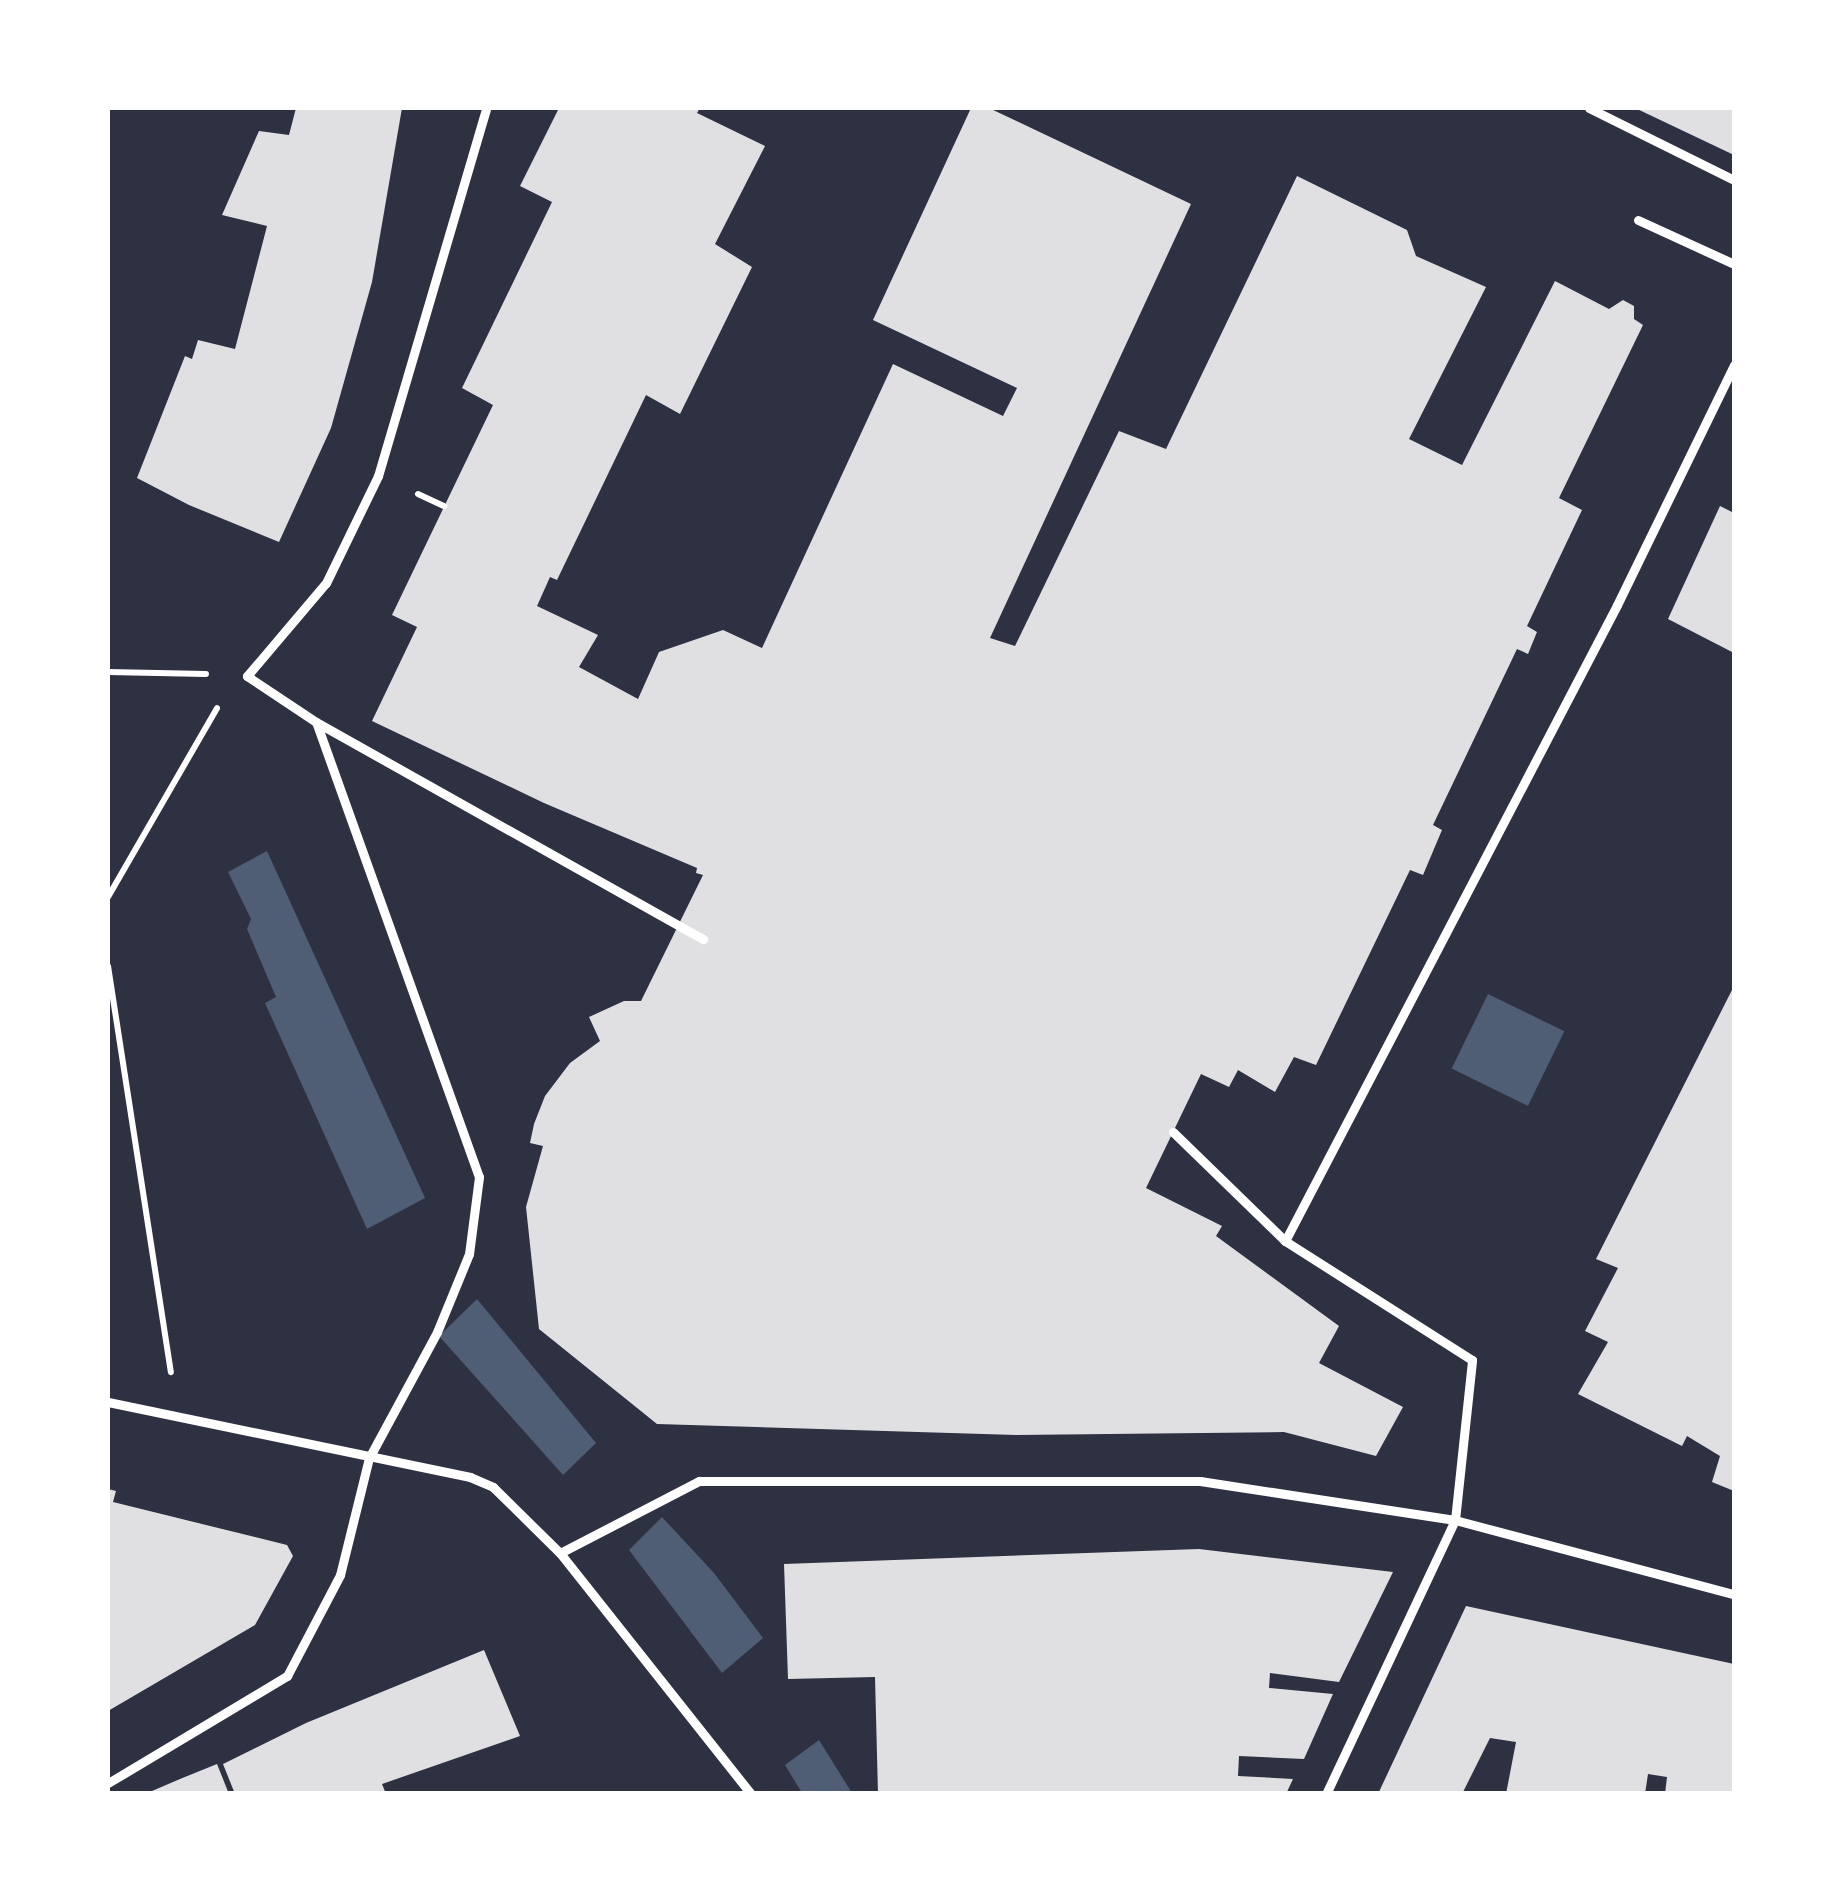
<!DOCTYPE html>
<html>
<head>
<meta charset="utf-8">
<style>
  body { margin:0 }
  #map { position:relative; width:1842px; height:1901px; overflow:hidden; background:#2d3142; font-family:Ubuntu,sans-serif }
  div>[style] { position:absolute }
  .water>* { inset:0; background:#4f5d75; transform-origin:0 0 }
  .building>* { inset:0; background:#e0e0e3 }
  .path>* { height:6px; margin:-3px; padding:0 3px; transform-origin:3px; border-radius:3px; background:#fff }
  .pedestrian>* { height:9px; margin:-4.5px; padding:0 4.5px; transform-origin:4.5px; border-radius:4.5px; background:#fff }
  span { translate:-50% -50%; white-space:nowrap; text-align:center; line-height:1.15; -webkit-text-stroke:8px #fff; paint-order:stroke }
  .frame { position:absolute; inset:0; border:110px solid #fff; pointer-events:none }
</style>
</head>
<body>
<div id="map">
  <div class="water">
    <div style="clip-path:polygon(267px 851px,425px 1198px,367px 1229px,265px 1003px,276px 997px,247px 929px,251px 919px,228px 872px)"></div>
    <div style="left:1488px;top:994px;width:85px;height:83px;rotate:26deg"></div>
    <div style="clip-path:polygon(477px 1299px,596px 1443px,563px 1475px,439px 1336px)"></div>
    <div style="clip-path:polygon(662px 1517px,714px 1573px,763px 1638px,722px 1673px,629px 1550px)"></div>
    <div style="clip-path:polygon(819px 1740px,852px 1793px,802px 1793px,785px 1765px)"></div>
  </div>
  <div class="building">
    <div style="clip-path:polygon(296px 108px,402px 108px,372px 282px,331px 428px,279px 542px,189px 505px,137px 478px,185px 356px,192px 359px,198px 340px,235px 349px,267px 226px,222px 215px,259px 131px,289px 135px)"></div>
    <div style="clip-path:polygon(559px 108px,700px 108px,697px 113px,765px 146px,715px 244px,752px 267px,680px 414px,646px 395px,557px 580px,550px 577px,537px 606px,598px 635px,579px 667px,638px 699px,659px 652px,723px 630px,762px 648px,893px 364px,1003px 416px,1017px 388px,873px 320px,971px 108px,989px 108px,1191px 204px,990px 638px,1015px 646px,1119px 431px,1166px 449px,1297px 176px,1407px 230px,1416px 256px,1486px 287px,1409px 439px,1462px 465px,1555px 281px,1609px 309px,1623px 300px,1634px 306px,1634px 319px,1643px 325px,1559px 498px,1582px 510px,1527px 626px,1537px 632px,1528px 654px,1517px 649px,1433px 825px,1442px 830px,1423px 875px,1410px 870px,1316px 1065px,1294px 1057px,1275px 1092px,1238px 1070px,1229px 1087px,1201px 1074px,1146px 1188px,1222px 1226px,1216px 1236px,1339px 1326px,1319px 1363px,1403px 1407px,1376px 1456px,1284px 1432px,1016px 1435px,657px 1424px,539px 1329px,526px 1207px,543px 1146px,530px 1143px,534px 1124px,545px 1096px,570px 1063px,600px 1041px,589px 1017px,624px 1001px,641px 1001px,703px 875px,696px 873px,697px 868px,544px 803px,372px 721px,417px 627px,392px 615px,493px 405px,462px 388px,552px 202px,520px 186px)"></div>
    <div style="clip-path:polygon(1635px 108px,1734px 108px,1734px 155px)"></div>
    <div style="clip-path:polygon(1720px 506px,1734px 513px,1734px 653px,1668px 619px)"></div>
    <div style="clip-path:polygon(1734px 986px,1734px 1491px,1712px 1482px,1720px 1456px,1687px 1436px,1682px 1446px,1578px 1394px,1608px 1342px,1585px 1331px,1618px 1268px,1596px 1259px)"></div>
    <div style="clip-path:polygon(108px 1489px,116px 1491px,113px 1502px,287px 1545px,293px 1556px,255px 1625px,108px 1711px)"></div>
    <div style="clip-path:polygon(1199px 1549px,1393px 1572px,1339px 1682px,1270px 1673px,1269px 1688px,1333px 1694px,1304px 1759px,1239px 1756px,1238px 1776px,1293px 1779px,1286px 1794px,878px 1794px,875px 1677px,788px 1679px,784px 1564px)"></div>
    <div style="clip-path:polygon(1466px 1606px,1734px 1664px,1734px 1794px,1665px 1794px,1667px 1777px,1648px 1774px,1645px 1794px,1506px 1794px,1516px 1742px,1490px 1738px,1462px 1794px,1378px 1794px)"></div>
    <div style="clip-path:polygon(484px 1650px,520px 1736px,382px 1784px,386px 1794px,235px 1794px,223px 1764px,306px 1723px)"></div>
    <div style="clip-path:polygon(217px 1764px,229px 1794px,145px 1794px,180px 1779px)"></div>
  </div>
  <div class="path">
    <div style="left:418px;top:494px;width:29px;rotate:25deg"></div>
    <div style="left:108px;top:672px;width:98px;rotate:1.2deg"></div>
    <div style="left:108px;top:897px;width:218px;rotate:-60deg"></div>
    <div style="left:108px;top:966px;width:411px;rotate:81.2deg"></div>
  </div>
  <div class="pedestrian">
    <div style="left:1589px;top:108px;width:162px;rotate:26.4deg"></div>
    <div style="left:1638px;top:220px;width:106px;rotate:24.6deg"></div>
    <div style="left:316px;top:722px;width:444px;rotate:29.3deg"></div>
    <div style="left:1173px;top:1132px;width:156px;rotate:44.2deg"></div>
    <div style="left:108px;top:1402px;width:370px;rotate:11.7deg"></div>
    <div style="left:470px;top:1477px;width:25px;rotate:23deg"></div>
    <div style="left:493px;top:1487px;width:94px;rotate:44.6deg"></div>
    <div style="left:560px;top:1553px;width:157px;rotate:-27.4deg"></div>
    <div style="left:699px;top:1481px;width:501px"></div>
    <div style="left:1200px;top:1481px;width:258px;rotate:8.7deg"></div>
    <div style="left:1455px;top:1520px;width:289px;rotate:14.9deg"></div>
    <div style="left:560px;top:1553px;width:308px;rotate:51.6deg"></div>
    <div style="left:108px;top:1783px;width:209px;rotate:-30.9deg"></div>
    <div style="left:287px;top:1676px;width:114px;rotate:-62.3deg"></div>
    <div style="left:340px;top:1575px;width:121px;rotate:-76.1deg"></div>
    <div style="left:369px;top:1458px;width:143px;rotate:-61.6deg"></div>
    <div style="left:437px;top:1332px;width:84px;rotate:-67.7deg"></div>
    <div style="left:469px;top:1254px;width:78px;rotate:-82.6deg"></div>
    <div style="left:479px;top:1177px;width:483px;rotate:-109.7deg"></div>
    <div style="left:316px;top:722px;width:83px;rotate:-146.3deg"></div>
    <div style="left:247px;top:676px;width:122px;rotate:-49.7deg"></div>
    <div style="left:326px;top:583px;width:119px;rotate:-64.1deg"></div>
    <div style="left:378px;top:476px;width:384px;rotate:-73.6deg"></div>
    <div style="left:1326px;top:1794px;width:303px;rotate:-64.8deg"></div>
    <div style="left:1455px;top:1520px;width:161px;rotate:-83.9deg"></div>
    <div style="left:1472px;top:1360px;width:222px;rotate:-147.5deg"></div>
    <div style="left:1285px;top:1241px;width:717px;rotate:-62.43deg"></div>
    <div style="left:1617px;top:605px;width:267px;rotate:-64deg"></div>
  </div>
  <div class="frame"></div>
</div>
</body>
</html>
